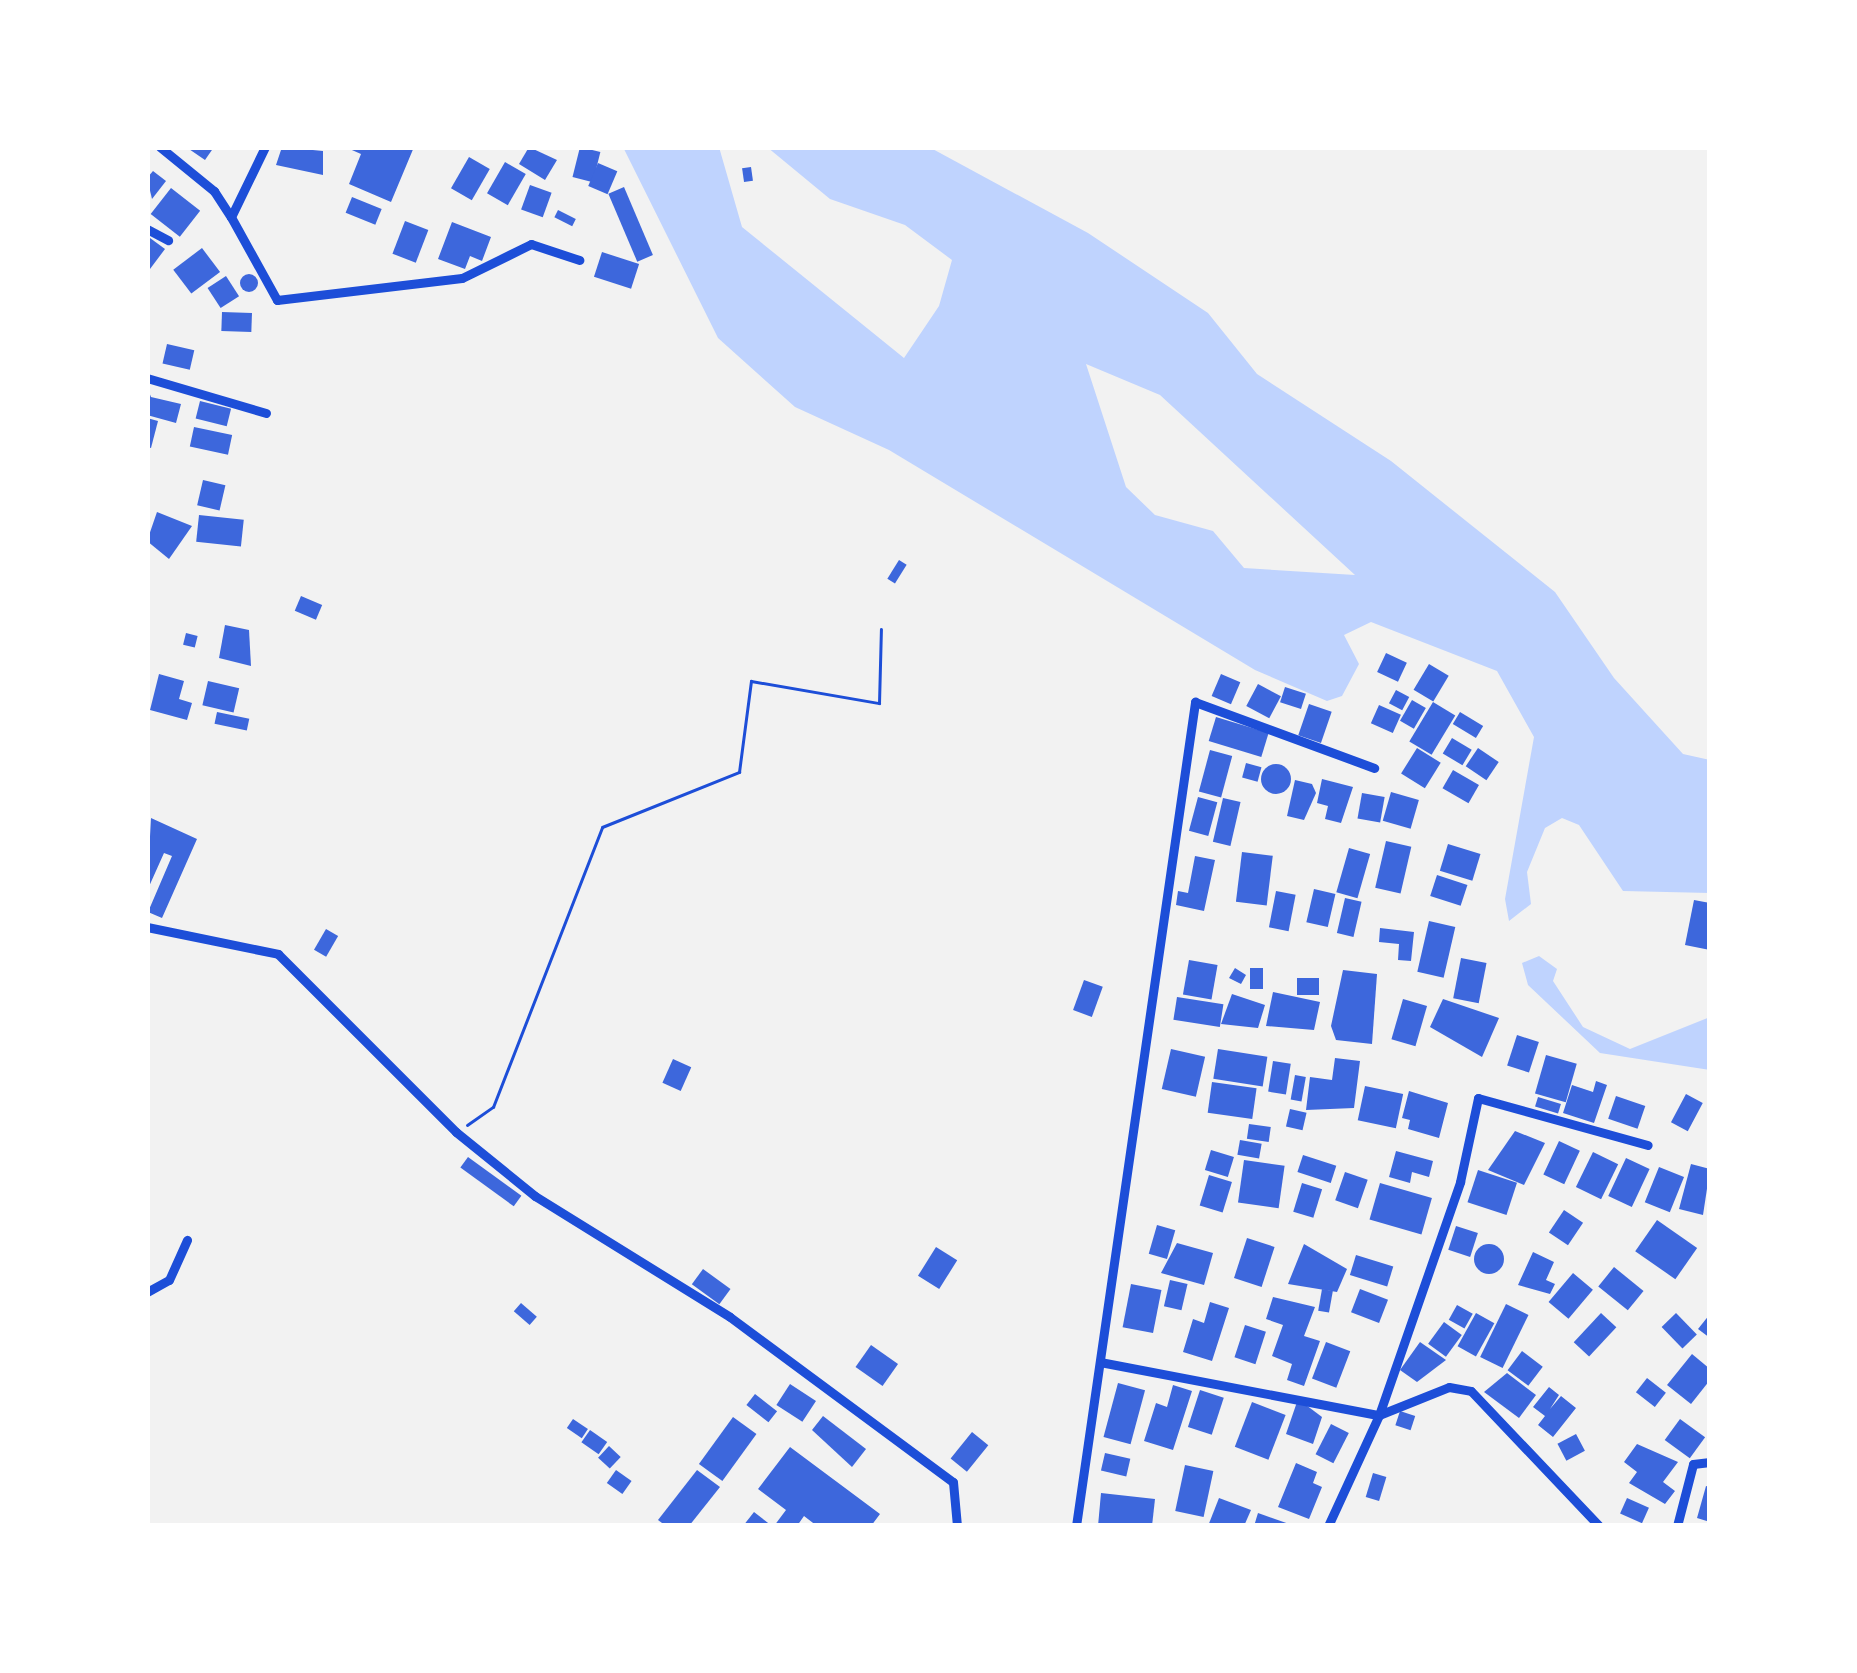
<!DOCTYPE html>
<html>
<head>
<meta charset="utf-8">
<style>
  body { margin:0 }
  #map { position:relative; width:1857px; height:1673px; overflow:hidden; background:#f2f2f2; font-family:"DejaVu Sans",sans-serif }
  div>[style] { position:absolute }
  .water>* { inset:0; background:#bfd3fe }
  .building>* { inset:0; background:#3d67dc; transform-origin:0 0 }
  .round { border-radius:50% }
  .path>* { height:3px; margin:-1.5px; padding:0 1.5px; transform-origin:1.5px; border-radius:1.5px; background:#1d4ed8 }
  .minor>* { height:9px; margin:-4.5px; padding:0 4.5px; transform-origin:4.5px; border-radius:4.5px; background:#1d4ed8 }
  span { translate:-50% -50%; white-space:nowrap; text-align:center; line-height:1.15; -webkit-text-stroke:12px #fff; paint-order:stroke }
  .frame { position:absolute; inset:0; border:150px solid #fff; pointer-events:none }
</style>
</head>
<body>
<div id="map">
  <div class="water">
    <div style="clip-path:polygon(evenodd,623px 147px,719px 147px,742px 227px,904px 358px,939px 306px,952px 260px,905px 225px,830px 199px,767px 147px,929px 147px,1088px 233px,1208px 313px,1257px 374px,1391px 461px,1555px 592px,1614px 678px,1683px 754px,1710px 760px,1710px 893px,1623px 891px,1579px 825px,1562px 818px,1545px 828px,1527px 872px,1531px 904px,1509px 921px,1505px 899px,1534px 737px,1497px 671px,1371px 622px,1344px 635px,1359px 664px,1342px 696px,1327px 701px,1255px 670px,889px 450px,795px 407px,718px 338px,623px 147px,1086px 364px,1160px 395px,1355px 575px,1244px 568px,1213px 531px,1155px 515px,1126px 487px,1086px 364px)"></div>
    <div style="clip-path:polygon(1539px 956px,1557px 969px,1553px 981px,1583px 1027px,1630px 1049px,1710px 1017px,1710px 1070px,1600px 1053px,1528px 985px,1522px 963px)"></div>
  </div>
  <div class="building">
    <div style="clip-path:polygon(186px 147px,214px 147px,205px 160px)"></div>
    <div style="clip-path:polygon(282px 147px,323px 151px,323px 175px,276px 165px)"></div>
    <div style="clip-path:polygon(345px 147px,414px 147px,391px 202px,349px 184px,361px 154px)"></div>
    <div style="clip-path:polygon(529px 147px,557px 160px,545px 180px,519px 164px)"></div>
    <div style="left:580px;top:147px;width:21px;height:31px;rotate:14deg"></div>
    <div style="left:469px;top:157px;width:24px;height:36px;rotate:30deg"></div>
    <div style="left:505px;top:162px;width:24px;height:36px;rotate:30deg"></div>
    <div style="left:598px;top:163px;width:21px;height:25px;rotate:23deg"></div>
    <div style="left:751px;top:167px;width:14px;height:9px;rotate:82deg"></div>
    <div style="clip-path:polygon(153px 171px,166px 181px,152px 199px,147px 178px)"></div>
    <div style="left:530px;top:185px;width:23px;height:26px;rotate:20deg"></div>
    <div style="left:624px;top:187px;width:74px;height:17px;rotate:67deg"></div>
    <div style="left:171px;top:188px;width:37px;height:33px;rotate:38deg"></div>
    <div style="left:352px;top:197px;width:32px;height:17px;rotate:22deg"></div>
    <div style="left:558px;top:210px;width:20px;height:8px;rotate:27deg"></div>
    <div style="left:405px;top:221px;width:25px;height:35px;rotate:21deg"></div>
    <div style="clip-path:polygon(452px 222px,491px 237px,482px 261px,470px 256px,465px 269px,438px 259px)"></div>
    <div style="clip-path:polygon(150px 238px,165px 249px,147px 273px,147px 242px)"></div>
    <div style="left:202px;top:248px;width:30px;height:36px;rotate:53deg"></div>
    <div style="left:602px;top:252px;width:39px;height:26px;rotate:18deg"></div>
    <div class="round" style="left:240px;top:274px;width:18px;height:18px"></div>
    <div style="left:226px;top:276px;width:24px;height:22px;rotate:57deg"></div>
    <div style="left:222px;top:312px;width:30px;height:19px;rotate:2deg"></div>
    <div style="left:167px;top:344px;width:28px;height:20px;rotate:13deg"></div>
    <div style="clip-path:polygon(147px 387px,151px 397px,181px 404px,176px 423px,147px 415px)"></div>
    <div style="left:200px;top:401px;width:32px;height:18px;rotate:14deg"></div>
    <div style="clip-path:polygon(147px 418px,158px 421px,151px 448px,147px 447px)"></div>
    <div style="left:194px;top:427px;width:39px;height:20px;rotate:12deg"></div>
    <div style="left:203px;top:480px;width:23px;height:26px;rotate:13deg"></div>
    <div style="clip-path:polygon(157px 512px,192px 526px,169px 559px,147px 541px)"></div>
    <div style="left:199px;top:515px;width:45px;height:27px;rotate:6deg"></div>
    <div style="left:899px;top:560px;width:9px;height:22px;rotate:32deg"></div>
    <div style="left:301px;top:596px;width:23px;height:16px;rotate:23deg"></div>
    <div style="clip-path:polygon(225px 625px,249px 630px,251px 666px,219px 658px)"></div>
    <div style="left:186px;top:633px;width:12px;height:12px;rotate:14deg"></div>
    <div style="left:1386px;top:653px;width:23px;height:21px;rotate:25deg"></div>
    <div style="left:1429px;top:664px;width:23px;height:30px;rotate:31deg"></div>
    <div style="clip-path:polygon(159px 674px,184px 681px,179px 699px,192px 703px,187px 720px,150px 710px)"></div>
    <div style="left:1221px;top:674px;width:21px;height:24px;rotate:23deg"></div>
    <div style="left:208px;top:681px;width:32px;height:25px;rotate:13deg"></div>
    <div style="left:1258px;top:684px;width:26px;height:25px;rotate:28deg"></div>
    <div style="left:1285px;top:687px;width:22px;height:16px;rotate:18deg"></div>
    <div style="left:1396px;top:690px;width:15px;height:15px;rotate:28deg"></div>
    <div style="left:1412px;top:700px;width:16px;height:24px;rotate:30deg"></div>
    <div style="left:1433px;top:702px;width:26px;height:46px;rotate:31deg"></div>
    <div style="left:1309px;top:704px;width:24px;height:33px;rotate:19deg"></div>
    <div style="left:1379px;top:705px;width:24px;height:20px;rotate:24deg"></div>
    <div style="left:217px;top:712px;width:33px;height:12px;rotate:12deg"></div>
    <div style="left:1460px;top:712px;width:27px;height:14px;rotate:31deg"></div>
    <div style="left:1216px;top:717px;width:55px;height:25px;rotate:17deg"></div>
    <div style="left:1452px;top:738px;width:23px;height:18px;rotate:31deg"></div>
    <div style="left:1417px;top:748px;width:28px;height:30px;rotate:32deg"></div>
    <div style="left:1478px;top:748px;width:25px;height:22px;rotate:34deg"></div>
    <div style="left:1210px;top:750px;width:23px;height:43px;rotate:15deg"></div>
    <div style="left:1246px;top:763px;width:16px;height:15px;rotate:15deg"></div>
    <div class="round" style="left:1261px;top:764px;width:30px;height:30px"></div>
    <div style="left:1453px;top:770px;width:30px;height:21px;rotate:30deg"></div>
    <div style="clip-path:polygon(1322px 779px,1353px 787px,1341px 823px,1325px 819px,1328px 806px,1317px 803px)"></div>
    <div style="clip-path:polygon(1295px 780px,1312px 784px,1316px 793px,1304px 820px,1287px 816px)"></div>
    <div style="left:1391px;top:792px;width:29px;height:30px;rotate:16deg"></div>
    <div style="left:1362px;top:793px;width:23px;height:26px;rotate:10deg"></div>
    <div style="left:1198px;top:797px;width:20px;height:35px;rotate:15deg"></div>
    <div style="left:1223px;top:798px;width:18px;height:45px;rotate:13deg"></div>
    <div style="clip-path:polygon(151px 818px,197px 839px,162px 918px,148px 912px,172px 856px,164px 853px,147px 891px)"></div>
    <div style="left:1386px;top:841px;width:26px;height:48px;rotate:13deg"></div>
    <div style="left:1448px;top:844px;width:34px;height:28px;rotate:17deg"></div>
    <div style="left:1349px;top:848px;width:22px;height:46px;rotate:16deg"></div>
    <div style="left:1242px;top:852px;width:31px;height:50px;rotate:7deg"></div>
    <div style="clip-path:polygon(1195px 856px,1215px 860px,1204px 911px,1176px 905px,1178px 891px,1188px 893px)"></div>
    <div style="left:1437px;top:875px;width:32px;height:22px;rotate:18deg"></div>
    <div style="left:1314px;top:889px;width:22px;height:34px;rotate:13deg"></div>
    <div style="left:1276px;top:891px;width:20px;height:37px;rotate:11deg"></div>
    <div style="left:1345px;top:898px;width:17px;height:36px;rotate:13deg"></div>
    <div style="clip-path:polygon(1694px 900px,1710px 903px,1710px 950px,1685px 945px)"></div>
    <div style="left:1429px;top:921px;width:27px;height:52px;rotate:13deg"></div>
    <div style="clip-path:polygon(1380px 928px,1414px 932px,1411px 961px,1398px 960px,1399px 944px,1379px 942px)"></div>
    <div style="left:326px;top:929px;width:14px;height:24px;rotate:30deg"></div>
    <div style="left:1461px;top:958px;width:26px;height:41px;rotate:11deg"></div>
    <div style="left:1189px;top:960px;width:29px;height:35px;rotate:10deg"></div>
    <div style="clip-path:polygon(1235px 968px,1246px 975px,1241px 984px,1229px 978px)"></div>
    <div style="left:1250px;top:968px;width:13px;height:21px"></div>
    <div style="clip-path:polygon(1343px 970px,1377px 974px,1372px 1044px,1336px 1040px,1331px 1026px)"></div>
    <div style="left:1297px;top:978px;width:22px;height:17px"></div>
    <div style="left:1084px;top:980px;width:20px;height:32px;rotate:20deg"></div>
    <div style="clip-path:polygon(1273px 992px,1320px 1002px,1314px 1030px,1266px 1026px)"></div>
    <div style="clip-path:polygon(1232px 994px,1265px 1005px,1258px 1028px,1221px 1024px)"></div>
    <div style="left:1177px;top:997px;width:47px;height:23px;rotate:9deg"></div>
    <div style="left:1403px;top:999px;width:25px;height:42px;rotate:16deg"></div>
    <div style="clip-path:polygon(1443px 999px,1499px 1018px,1482px 1057px,1430px 1027px)"></div>
    <div style="left:1517px;top:1035px;width:23px;height:32px;rotate:18deg"></div>
    <div style="left:1171px;top:1049px;width:35px;height:41px;rotate:13deg"></div>
    <div style="left:1218px;top:1049px;width:50px;height:30px;rotate:9deg"></div>
    <div style="left:1546px;top:1055px;width:32px;height:40px;rotate:16deg"></div>
    <div style="clip-path:polygon(1335px 1058px,1360px 1061px,1354px 1108px,1306px 1110px,1310px 1077px,1332px 1080px)"></div>
    <div style="left:673px;top:1059px;width:20px;height:26px;rotate:24deg"></div>
    <div style="left:1273px;top:1061px;width:18px;height:31px;rotate:9deg"></div>
    <div style="left:1295px;top:1075px;width:11px;height:25px;rotate:10deg"></div>
    <div style="clip-path:polygon(1596px 1081px,1607px 1085px,1594px 1123px,1563px 1113px,1572px 1085px,1593px 1092px)"></div>
    <div style="left:1212px;top:1082px;width:45px;height:31px;rotate:8deg"></div>
    <div style="left:1365px;top:1086px;width:39px;height:35px;rotate:12deg"></div>
    <div style="clip-path:polygon(1409px 1091px,1448px 1103px,1439px 1138px,1408px 1129px,1410px 1120px,1402px 1118px)"></div>
    <div style="left:1686px;top:1094px;width:19px;height:32px;rotate:28deg"></div>
    <div style="left:1616px;top:1096px;width:31px;height:24px;rotate:19deg"></div>
    <div style="left:1538px;top:1097px;width:24px;height:10px;rotate:17deg"></div>
    <div style="left:1290px;top:1109px;width:17px;height:18px;rotate:13deg"></div>
    <div style="left:1249px;top:1124px;width:22px;height:15px;rotate:8deg"></div>
    <div style="clip-path:polygon(1515px 1131px,1545px 1143px,1524px 1185px,1488px 1170px)"></div>
    <div style="left:1240px;top:1140px;width:22px;height:15px;rotate:10deg"></div>
    <div style="left:1559px;top:1141px;width:23px;height:37px;rotate:25deg"></div>
    <div style="left:1211px;top:1150px;width:24px;height:21px;rotate:17deg"></div>
    <div style="clip-path:polygon(1396px 1151px,1433px 1161px,1429px 1177px,1412px 1172px,1410px 1183px,1389px 1177px)"></div>
    <div style="left:1593px;top:1152px;width:28px;height:39px;rotate:26deg"></div>
    <div style="left:1303px;top:1155px;width:35px;height:18px;rotate:18deg"></div>
    <div style="left:468px;top:1157px;width:66px;height:13px;rotate:36deg"></div>
    <div style="left:1626px;top:1158px;width:26px;height:42px;rotate:25deg"></div>
    <div style="left:1244px;top:1160px;width:41px;height:43px;rotate:8deg"></div>
    <div style="clip-path:polygon(1691px 1164px,1710px 1169px,1703px 1215px,1679px 1209px)"></div>
    <div style="left:1659px;top:1167px;width:27px;height:38px;rotate:22deg"></div>
    <div style="left:1478px;top:1170px;width:41px;height:34px;rotate:18deg"></div>
    <div style="left:1345px;top:1172px;width:24px;height:30px;rotate:19deg"></div>
    <div style="left:1209px;top:1175px;width:24px;height:32px;rotate:17deg"></div>
    <div style="left:1302px;top:1183px;width:21px;height:30px;rotate:17deg"></div>
    <div style="left:1380px;top:1183px;width:54px;height:38px;rotate:16deg"></div>
    <div style="left:1564px;top:1210px;width:23px;height:27px;rotate:34deg"></div>
    <div style="left:1657px;top:1220px;width:49px;height:38px;rotate:35deg"></div>
    <div style="left:1157px;top:1225px;width:19px;height:30px;rotate:16deg"></div>
    <div style="left:1456px;top:1226px;width:23px;height:25px;rotate:18deg"></div>
    <div style="left:1247px;top:1238px;width:29px;height:42px;rotate:18deg"></div>
    <div style="clip-path:polygon(1177px 1243px,1213px 1253px,1204px 1285px,1161px 1273px)"></div>
    <div class="round" style="left:1474px;top:1244px;width:30px;height:30px"></div>
    <div style="clip-path:polygon(1304px 1244px,1347px 1269px,1337px 1292px,1288px 1284px)"></div>
    <div style="left:936px;top:1247px;width:25px;height:34px;rotate:32deg"></div>
    <div style="clip-path:polygon(1533px 1252px,1554px 1262px,1546px 1280px,1555px 1284px,1550px 1294px,1518px 1285px)"></div>
    <div style="left:1356px;top:1255px;width:39px;height:21px;rotate:17deg"></div>
    <div style="left:1614px;top:1267px;width:38px;height:25px;rotate:39deg"></div>
    <div style="left:703px;top:1269px;width:34px;height:19px;rotate:36deg"></div>
    <div style="left:1573px;top:1273px;width:26px;height:38px;rotate:40deg"></div>
    <div style="left:1170px;top:1280px;width:18px;height:27px;rotate:13deg"></div>
    <div style="left:1131px;top:1284px;width:31px;height:44px;rotate:11deg"></div>
    <div style="left:1322px;top:1289px;width:11px;height:22px;rotate:10deg"></div>
    <div style="left:1360px;top:1289px;width:30px;height:25px;rotate:21deg"></div>
    <div style="clip-path:polygon(1273px 1297px,1315px 1307px,1304px 1336px,1320px 1341px,1304px 1386px,1287px 1380px,1292px 1364px,1272px 1356px,1283px 1325px,1266px 1319px)"></div>
    <div style="clip-path:polygon(1210px 1302px,1229px 1308px,1212px 1361px,1183px 1352px,1193px 1319px,1204px 1323px)"></div>
    <div style="left:521px;top:1303px;width:21px;height:11px;rotate:41deg"></div>
    <div style="left:1506px;top:1304px;width:25px;height:59px;rotate:26deg"></div>
    <div style="left:1457px;top:1305px;width:18px;height:17px;rotate:29deg"></div>
    <div style="left:1476px;top:1313px;width:21px;height:38px;rotate:29deg"></div>
    <div style="left:1601px;top:1313px;width:21px;height:40px;rotate:43deg"></div>
    <div style="left:1676px;top:1313px;width:30px;height:20px;rotate:46deg"></div>
    <div style="clip-path:polygon(1710px 1314px,1710px 1338px,1698px 1329px)"></div>
    <div style="left:1444px;top:1322px;width:22px;height:27px;rotate:36deg"></div>
    <div style="left:1245px;top:1325px;width:22px;height:34px;rotate:18deg"></div>
    <div style="left:1326px;top:1342px;width:26px;height:39px;rotate:21deg"></div>
    <div style="clip-path:polygon(1420px 1342px,1446px 1360px,1417px 1382px,1400px 1370px)"></div>
    <div style="left:871px;top:1345px;width:33px;height:27px;rotate:35deg"></div>
    <div style="left:1522px;top:1351px;width:26px;height:24px;rotate:37deg"></div>
    <div style="clip-path:polygon(1692px 1354px,1710px 1369px,1710px 1380px,1691px 1404px,1667px 1385px)"></div>
    <div style="clip-path:polygon(1507px 1373px,1536px 1395px,1519px 1418px,1484px 1392px)"></div>
    <div style="left:1647px;top:1378px;width:24px;height:18px;rotate:38deg"></div>
    <div style="left:1118px;top:1383px;width:28px;height:56px;rotate:15deg"></div>
    <div style="left:790px;top:1384px;width:31px;height:25px;rotate:33deg"></div>
    <div style="clip-path:polygon(1173px 1385px,1192px 1391px,1173px 1450px,1144px 1441px,1156px 1403px,1167px 1407px)"></div>
    <div style="clip-path:polygon(1549px 1387px,1559px 1395px,1550px 1409px,1561px 1396px,1576px 1408px,1553px 1437px,1538px 1425px,1545px 1416px,1533px 1407px)"></div>
    <div style="left:1200px;top:1390px;width:25px;height:39px;rotate:18deg"></div>
    <div style="left:755px;top:1394px;width:28px;height:14px;rotate:38deg"></div>
    <div style="clip-path:polygon(1298px 1399px,1322px 1417px,1313px 1444px,1286px 1434px)"></div>
    <div style="left:1252px;top:1402px;width:36px;height:48px;rotate:21deg"></div>
    <div style="left:1400px;top:1411px;width:16px;height:15px;rotate:18deg"></div>
    <div style="clip-path:polygon(823px 1416px,866px 1449px,852px 1467px,812px 1430px)"></div>
    <div style="left:733px;top:1417px;width:29px;height:58px;rotate:36deg"></div>
    <div style="left:573px;top:1419px;width:18px;height:11px;rotate:34deg"></div>
    <div style="left:1680px;top:1419px;width:31px;height:26px;rotate:36deg"></div>
    <div style="left:1331px;top:1424px;width:20px;height:34px;rotate:27deg"></div>
    <div style="left:590px;top:1430px;width:21px;height:15px;rotate:35deg"></div>
    <div style="left:972px;top:1432px;width:21px;height:34px;rotate:39deg"></div>
    <div style="left:1576px;top:1434px;width:19px;height:21px;rotate:62deg"></div>
    <div style="clip-path:polygon(1637px 1444px,1678px 1462px,1663px 1482px,1675px 1491px,1665px 1504px,1629px 1483px,1637px 1472px,1624px 1462px)"></div>
    <div style="left:609px;top:1446px;width:16px;height:16px;rotate:43deg"></div>
    <div style="clip-path:polygon(790px 1447px,880px 1514px,871px 1526px,817px 1526px,804px 1516px,797px 1526px,774px 1526px,786px 1510px,758px 1489px)"></div>
    <div style="left:1105px;top:1453px;width:26px;height:18px;rotate:13deg"></div>
    <div style="clip-path:polygon(1296px 1463px,1317px 1472px,1313px 1483px,1322px 1487px,1309px 1519px,1278px 1507px)"></div>
    <div style="left:1185px;top:1465px;width:29px;height:47px;rotate:12deg"></div>
    <div style="left:616px;top:1470px;width:19px;height:16px;rotate:35deg"></div>
    <div style="clip-path:polygon(697px 1470px,720px 1487px,689px 1526px,666px 1526px,658px 1520px)"></div>
    <div style="left:1373px;top:1473px;width:14px;height:25px;rotate:17deg"></div>
    <div style="clip-path:polygon(1706px 1486px,1710px 1487px,1710px 1522px,1697px 1518px)"></div>
    <div style="clip-path:polygon(1101px 1493px,1155px 1499px,1152px 1526px,1098px 1526px)"></div>
    <div style="clip-path:polygon(1219px 1498px,1251px 1510px,1244px 1526px,1208px 1526px)"></div>
    <div style="left:1627px;top:1498px;width:24px;height:17px;rotate:24deg"></div>
    <div style="clip-path:polygon(754px 1512px,772px 1526px,743px 1526px)"></div>
    <div style="clip-path:polygon(1258px 1513px,1292px 1525px,1292px 1526px,1254px 1526px)"></div>
  </div>
  <div class="path">
    <div style="left:467px;top:1125px;width:32px;rotate:-35deg"></div>
    <div style="left:493px;top:1107px;width:300px;rotate:-68.7deg"></div>
    <div style="left:602px;top:827px;width:148px;rotate:-21.9deg"></div>
    <div style="left:739px;top:772px;width:92px;rotate:-82.5deg"></div>
    <div style="left:751px;top:681px;width:130px;rotate:9.8deg"></div>
    <div style="left:879px;top:703px;width:74px;rotate:-88.5deg"></div>
  </div>
  <div class="minor">
    <div style="left:160px;top:147px;width:70px;rotate:39.2deg"></div>
    <div style="left:214px;top:191px;width:31px;rotate:57deg"></div>
    <div style="left:231px;top:217px;width:78px;rotate:-64.1deg"></div>
    <div style="left:231px;top:217px;width:95px;rotate:61deg"></div>
    <div style="left:277px;top:300px;width:186px;rotate:-6.8deg"></div>
    <div style="left:462px;top:278px;width:77px;rotate:-26.2deg"></div>
    <div style="left:531px;top:244px;width:51px;rotate:18.4deg"></div>
    <div style="left:147px;top:229px;width:24px;rotate:28deg"></div>
    <div style="left:147px;top:378px;width:124px;rotate:16.4deg"></div>
    <div style="left:147px;top:927px;width:134px;rotate:11.6deg"></div>
    <div style="left:278px;top:954px;width:252px;rotate:45deg"></div>
    <div style="left:456px;top:1132px;width:102px;rotate:39deg"></div>
    <div style="left:535px;top:1196px;width:229px;rotate:31.8deg"></div>
    <div style="left:730px;top:1317px;width:277px;rotate:36.5deg"></div>
    <div style="left:953px;top:1482px;width:44px;rotate:84.8deg"></div>
    <div style="left:147px;top:1292px;width:25px;rotate:-29deg"></div>
    <div style="left:169px;top:1280px;width:44px;rotate:-65.8deg"></div>
    <div style="left:1100px;top:1362px;width:284px;rotate:10.8deg"></div>
    <div style="left:1379px;top:1415px;width:75px;rotate:-21.8deg"></div>
    <div style="left:1449px;top:1387px;width:22px;rotate:10deg"></div>
    <div style="left:1471px;top:1391px;width:186px;rotate:46.5deg"></div>
    <div style="left:1076px;top:1526px;width:833px;rotate:-81.78deg"></div>
    <div style="left:1195px;top:702px;width:191px;rotate:20.2deg"></div>
    <div style="left:1328px;top:1526px;width:122px;rotate:-65.3deg"></div>
    <div style="left:1379px;top:1415px;width:247px;rotate:-70.8deg"></div>
    <div style="left:1460px;top:1182px;width:86px;rotate:-77.9deg"></div>
    <div style="left:1478px;top:1098px;width:176px;rotate:15.5deg"></div>
    <div style="left:1677px;top:1526px;width:64px;rotate:-75.5deg"></div>
    <div style="left:1693px;top:1464px;width:17px;rotate:-7deg"></div>
  </div>
  <div class="frame"></div>
</div>
</body>
</html>
